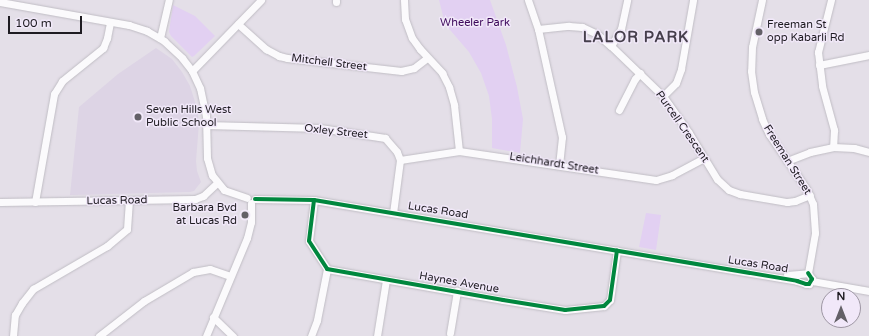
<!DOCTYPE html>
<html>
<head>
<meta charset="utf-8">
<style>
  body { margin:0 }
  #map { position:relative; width:869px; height:336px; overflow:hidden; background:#e4dfe8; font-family:"Varela Round",sans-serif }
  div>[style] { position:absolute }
  .built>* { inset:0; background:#ddd4e5 }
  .green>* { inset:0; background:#e2d0f2 }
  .roads { filter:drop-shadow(0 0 1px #c0bdc4) drop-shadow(0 0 1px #c0bdc4) }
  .minor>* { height:7px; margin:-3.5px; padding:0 3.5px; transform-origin:3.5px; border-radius:3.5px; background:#fbfafc }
  .cycleway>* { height:4px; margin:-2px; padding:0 2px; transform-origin:2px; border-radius:2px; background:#00873e }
  .dots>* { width:11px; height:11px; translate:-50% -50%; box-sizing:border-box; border:2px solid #f1e8f9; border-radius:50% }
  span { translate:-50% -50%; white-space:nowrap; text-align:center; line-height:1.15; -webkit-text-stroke:3px #f1e8f9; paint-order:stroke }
  .park-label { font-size:11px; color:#3d085b }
  .poi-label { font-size:11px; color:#1e1b21 }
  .left { translate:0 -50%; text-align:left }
  .right { translate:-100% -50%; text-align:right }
  .street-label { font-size:11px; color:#1e1b21 }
  .district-label { font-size:15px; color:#463f4c; font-weight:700; letter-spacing:1px }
  .north { position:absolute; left:821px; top:288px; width:40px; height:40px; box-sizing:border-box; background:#f1e8f9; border:1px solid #9d96a3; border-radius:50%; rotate:0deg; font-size:11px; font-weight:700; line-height:16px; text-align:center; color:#1e1b21 }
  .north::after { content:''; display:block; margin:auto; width:14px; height:18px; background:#636067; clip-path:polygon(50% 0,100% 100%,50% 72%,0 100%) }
  .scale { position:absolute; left:8px; top:16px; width:74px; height:18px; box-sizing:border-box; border:2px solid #1e1b21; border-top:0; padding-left:5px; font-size:12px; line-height:14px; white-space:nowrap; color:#1e1b21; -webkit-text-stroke:3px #f1e8f9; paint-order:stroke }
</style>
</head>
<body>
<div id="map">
  <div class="built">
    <div style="clip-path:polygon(156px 48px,172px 59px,182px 72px,190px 86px,197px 108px,199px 123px,196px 161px,197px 171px,201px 182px,194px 191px,190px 192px,70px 195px,79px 107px,118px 74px)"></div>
  </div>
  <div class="green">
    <div style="clip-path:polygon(439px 0,490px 0,506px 45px,517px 87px,523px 119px,520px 153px,492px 148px,492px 119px,489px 96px,481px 73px,469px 52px,445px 24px)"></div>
    <div style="clip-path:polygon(173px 5px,195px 16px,215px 36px,194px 56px,192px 57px,171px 36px,169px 32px)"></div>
    <div style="clip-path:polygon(646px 213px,661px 215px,656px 250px,639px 247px)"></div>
  </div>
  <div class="roads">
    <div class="minor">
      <div style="left:336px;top:0;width:2px;rotate:90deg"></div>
      <div style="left:404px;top:0;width:19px;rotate:87deg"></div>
      <div style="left:405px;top:19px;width:20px;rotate:70deg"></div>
      <div style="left:412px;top:38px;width:14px;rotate:54deg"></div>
      <div style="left:420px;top:49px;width:33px;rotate:47deg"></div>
      <div style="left:442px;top:73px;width:16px;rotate:63deg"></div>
      <div style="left:449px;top:87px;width:19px;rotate:74deg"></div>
      <div style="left:454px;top:105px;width:46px;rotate:83.8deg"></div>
      <div style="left:528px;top:0;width:31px;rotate:71deg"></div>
      <div style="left:538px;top:29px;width:111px;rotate:77.5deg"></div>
      <div style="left:562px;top:137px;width:28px;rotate:96deg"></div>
      <div style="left:762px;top:0;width:48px;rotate:102deg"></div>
      <div style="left:752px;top:47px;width:24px;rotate:92deg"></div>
      <div style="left:751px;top:71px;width:21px;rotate:82deg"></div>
      <div style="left:754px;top:92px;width:28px;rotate:73deg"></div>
      <div style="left:762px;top:119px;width:17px;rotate:65deg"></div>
      <div style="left:769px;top:134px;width:68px;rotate:55.8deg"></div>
      <div style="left:807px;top:190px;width:15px;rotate:67deg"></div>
      <div style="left:813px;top:204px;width:29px;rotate:86deg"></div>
      <div style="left:815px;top:233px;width:41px;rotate:99.9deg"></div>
      <div style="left:831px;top:0;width:54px;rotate:104deg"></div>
      <div style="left:818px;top:52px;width:34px;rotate:83deg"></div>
      <div style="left:822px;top:86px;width:46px;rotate:74.7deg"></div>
      <div style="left:834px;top:130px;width:17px;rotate:93deg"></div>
      <div style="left:0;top:2px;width:131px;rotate:10.1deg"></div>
      <div style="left:129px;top:25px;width:19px;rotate:18deg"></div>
      <div style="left:147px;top:31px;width:20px;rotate:30deg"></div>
      <div style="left:164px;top:41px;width:25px;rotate:43deg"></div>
      <div style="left:182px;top:58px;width:16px;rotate:52deg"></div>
      <div style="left:192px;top:71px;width:19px;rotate:65deg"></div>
      <div style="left:200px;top:88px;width:29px;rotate:78deg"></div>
      <div style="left:206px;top:116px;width:42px;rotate:88.6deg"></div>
      <div style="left:207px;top:158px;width:18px;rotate:74deg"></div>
      <div style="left:212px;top:175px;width:19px;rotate:51deg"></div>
      <div style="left:224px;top:190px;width:24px;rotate:19deg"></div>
      <div style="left:238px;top:24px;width:38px;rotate:42deg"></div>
      <div style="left:266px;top:49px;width:15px;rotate:28deg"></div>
      <div style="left:279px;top:56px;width:8px;rotate:14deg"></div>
      <div style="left:287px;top:58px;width:115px;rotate:6.5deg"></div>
      <div style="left:401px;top:71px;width:13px;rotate:-13deg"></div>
      <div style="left:414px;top:68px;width:16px;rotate:-38deg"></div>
      <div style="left:538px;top:29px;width:31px;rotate:-6deg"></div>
      <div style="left:569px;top:26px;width:13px;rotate:4deg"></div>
      <div style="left:582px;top:27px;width:17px;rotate:25deg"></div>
      <div style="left:597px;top:34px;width:18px;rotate:41deg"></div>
      <div style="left:611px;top:46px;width:72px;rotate:43.9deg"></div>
      <div style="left:663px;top:96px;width:45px;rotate:54.9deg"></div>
      <div style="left:689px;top:133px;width:54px;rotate:58.7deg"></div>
      <div style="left:717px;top:179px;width:16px;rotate:43deg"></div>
      <div style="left:729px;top:190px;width:12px;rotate:20deg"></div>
      <div style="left:740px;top:194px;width:48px;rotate:9.7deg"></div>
      <div style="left:787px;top:202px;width:8px;rotate:-7deg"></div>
      <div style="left:795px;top:201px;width:16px;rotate:-22deg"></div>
      <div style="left:160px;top:38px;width:39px;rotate:-77deg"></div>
      <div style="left:611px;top:46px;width:20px;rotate:-60deg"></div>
      <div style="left:621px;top:29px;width:30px;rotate:-78deg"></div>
      <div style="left:819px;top:65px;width:51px;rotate:-11.3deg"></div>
      <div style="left:192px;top:71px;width:99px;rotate:-45.8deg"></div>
      <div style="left:663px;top:96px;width:18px;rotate:-45deg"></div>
      <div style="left:676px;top:83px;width:15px;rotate:-70deg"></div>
      <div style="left:681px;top:69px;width:70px;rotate:-80.1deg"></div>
      <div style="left:619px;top:110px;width:35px;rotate:-63deg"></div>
      <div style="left:635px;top:79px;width:8px;rotate:-50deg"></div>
      <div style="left:206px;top:125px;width:114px;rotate:1.5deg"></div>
      <div style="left:320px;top:128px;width:66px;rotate:8.7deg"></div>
      <div style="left:385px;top:138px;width:18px;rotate:49deg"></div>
      <div style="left:397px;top:152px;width:9px;rotate:69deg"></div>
      <div style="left:400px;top:160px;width:53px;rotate:97.5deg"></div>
      <div style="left:400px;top:160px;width:60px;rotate:-8.7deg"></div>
      <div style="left:459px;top:151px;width:199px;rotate:8.4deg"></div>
      <div style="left:656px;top:180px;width:17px;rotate:-17deg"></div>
      <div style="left:672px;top:175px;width:36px;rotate:-28deg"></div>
      <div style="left:787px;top:161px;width:25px;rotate:-21deg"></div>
      <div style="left:810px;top:152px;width:24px;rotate:-12deg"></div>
      <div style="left:833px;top:147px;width:21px;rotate:3deg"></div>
      <div style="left:854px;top:148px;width:16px;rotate:15deg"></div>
      <div style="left:255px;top:199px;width:59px;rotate:1deg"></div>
      <div style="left:314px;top:200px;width:490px;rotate:9.5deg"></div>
      <div style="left:797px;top:281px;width:9px;rotate:18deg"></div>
      <div style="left:806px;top:284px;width:3px"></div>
      <div style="left:809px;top:284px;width:6px;rotate:-59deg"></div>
      <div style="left:812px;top:279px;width:7px;rotate:-124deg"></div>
      <div style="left:314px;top:200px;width:41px;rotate:97deg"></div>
      <div style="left:309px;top:241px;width:33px;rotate:57deg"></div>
      <div style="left:327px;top:269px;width:179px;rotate:10deg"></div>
      <div style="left:503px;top:300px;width:63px;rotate:9.2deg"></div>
      <div style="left:565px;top:310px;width:39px;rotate:-6deg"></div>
      <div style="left:604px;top:306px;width:8px;rotate:-45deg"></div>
      <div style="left:610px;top:300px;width:50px;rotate:-82deg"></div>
      <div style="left:0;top:202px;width:195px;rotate:-0.9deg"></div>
      <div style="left:195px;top:199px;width:9px;rotate:-21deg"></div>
      <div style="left:203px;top:196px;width:19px;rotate:-43deg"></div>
      <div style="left:35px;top:202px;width:110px;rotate:-80deg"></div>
      <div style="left:54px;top:94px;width:15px;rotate:-58deg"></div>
      <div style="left:62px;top:81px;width:53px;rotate:-38.8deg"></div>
      <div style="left:103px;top:48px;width:11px;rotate:-68deg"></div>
      <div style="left:107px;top:38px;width:16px;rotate:-79deg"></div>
      <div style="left:787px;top:275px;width:21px;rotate:-5deg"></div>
      <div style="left:812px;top:281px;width:58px;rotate:10deg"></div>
      <div style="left:213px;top:317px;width:28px;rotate:44deg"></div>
      <div style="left:450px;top:333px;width:43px;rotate:-80.5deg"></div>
      <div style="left:13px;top:336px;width:21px;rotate:-85deg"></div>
      <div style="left:15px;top:315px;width:14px;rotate:-60deg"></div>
      <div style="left:22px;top:303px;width:18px;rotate:-52deg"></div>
      <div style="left:33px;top:289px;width:86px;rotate:-30.2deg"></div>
      <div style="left:107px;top:246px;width:26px;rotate:-40deg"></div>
      <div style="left:127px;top:229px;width:28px;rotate:-86deg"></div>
      <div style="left:99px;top:336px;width:57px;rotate:-37.9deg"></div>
      <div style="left:144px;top:301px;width:57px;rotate:-30.6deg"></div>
      <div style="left:193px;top:272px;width:17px;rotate:-10deg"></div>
      <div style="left:210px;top:269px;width:21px;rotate:19deg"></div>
      <div style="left:206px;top:336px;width:106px;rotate:-67.3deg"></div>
      <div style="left:247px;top:238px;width:16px;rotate:-76deg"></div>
      <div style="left:251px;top:222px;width:19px;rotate:-90deg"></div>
      <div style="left:311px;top:336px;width:17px;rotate:-69deg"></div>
      <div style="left:317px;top:320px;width:52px;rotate:-78.9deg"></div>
      <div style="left:377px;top:336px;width:57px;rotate:-80.9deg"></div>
    </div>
  </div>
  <div class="cycleway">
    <div style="left:255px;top:199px;width:59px;rotate:1deg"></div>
    <div style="left:314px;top:200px;width:490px;rotate:9.5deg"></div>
    <div style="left:797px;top:281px;width:9px;rotate:18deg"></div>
    <div style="left:806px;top:284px;width:3px"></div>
    <div style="left:809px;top:284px;width:6px;rotate:-59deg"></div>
    <div style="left:812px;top:279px;width:7px;rotate:-124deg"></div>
    <div style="left:314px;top:200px;width:41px;rotate:97deg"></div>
    <div style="left:309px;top:241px;width:33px;rotate:57deg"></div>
    <div style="left:327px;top:269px;width:179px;rotate:10deg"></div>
    <div style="left:503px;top:300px;width:63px;rotate:9.2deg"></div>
    <div style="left:565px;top:310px;width:39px;rotate:-6deg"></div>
    <div style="left:604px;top:306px;width:8px;rotate:-45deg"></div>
    <div style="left:610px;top:300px;width:50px;rotate:-82deg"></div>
  </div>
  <div class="dots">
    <div style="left:759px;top:32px;background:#636067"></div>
    <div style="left:138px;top:117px;background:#636067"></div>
    <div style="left:245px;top:215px;background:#636067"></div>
  </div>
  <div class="park-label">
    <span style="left:475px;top:23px">Wheeler Park</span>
  </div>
  <div class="poi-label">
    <span class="left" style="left:767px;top:32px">Freeman St<br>opp Kabarli Rd</span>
    <span class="left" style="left:146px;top:117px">Seven Hills West<br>Public School</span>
    <span class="right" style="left:237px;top:215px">Barbara Bvd<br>at Lucas Rd</span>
  </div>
  <div class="street-label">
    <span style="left:329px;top:63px;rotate:7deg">Mitchell Street</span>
    <span style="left:682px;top:127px;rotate:55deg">Purcell Crescent</span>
    <span style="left:336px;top:132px;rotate:6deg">Oxley Street</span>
    <span style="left:787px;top:160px;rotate:58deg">Freeman Street</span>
    <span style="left:554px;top:164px;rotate:9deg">Leichhardt Street</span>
    <span style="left:117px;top:201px;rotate:-1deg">Lucas Road</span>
    <span style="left:438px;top:211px;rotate:9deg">Lucas Road</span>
    <span style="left:758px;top:265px;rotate:9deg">Lucas Road</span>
    <span style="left:459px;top:283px;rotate:10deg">Haynes Avenue</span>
  </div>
  <div class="district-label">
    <span style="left:636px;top:38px">LALOR PARK</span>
  </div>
  <div class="north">N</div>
  <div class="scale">100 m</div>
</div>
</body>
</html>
